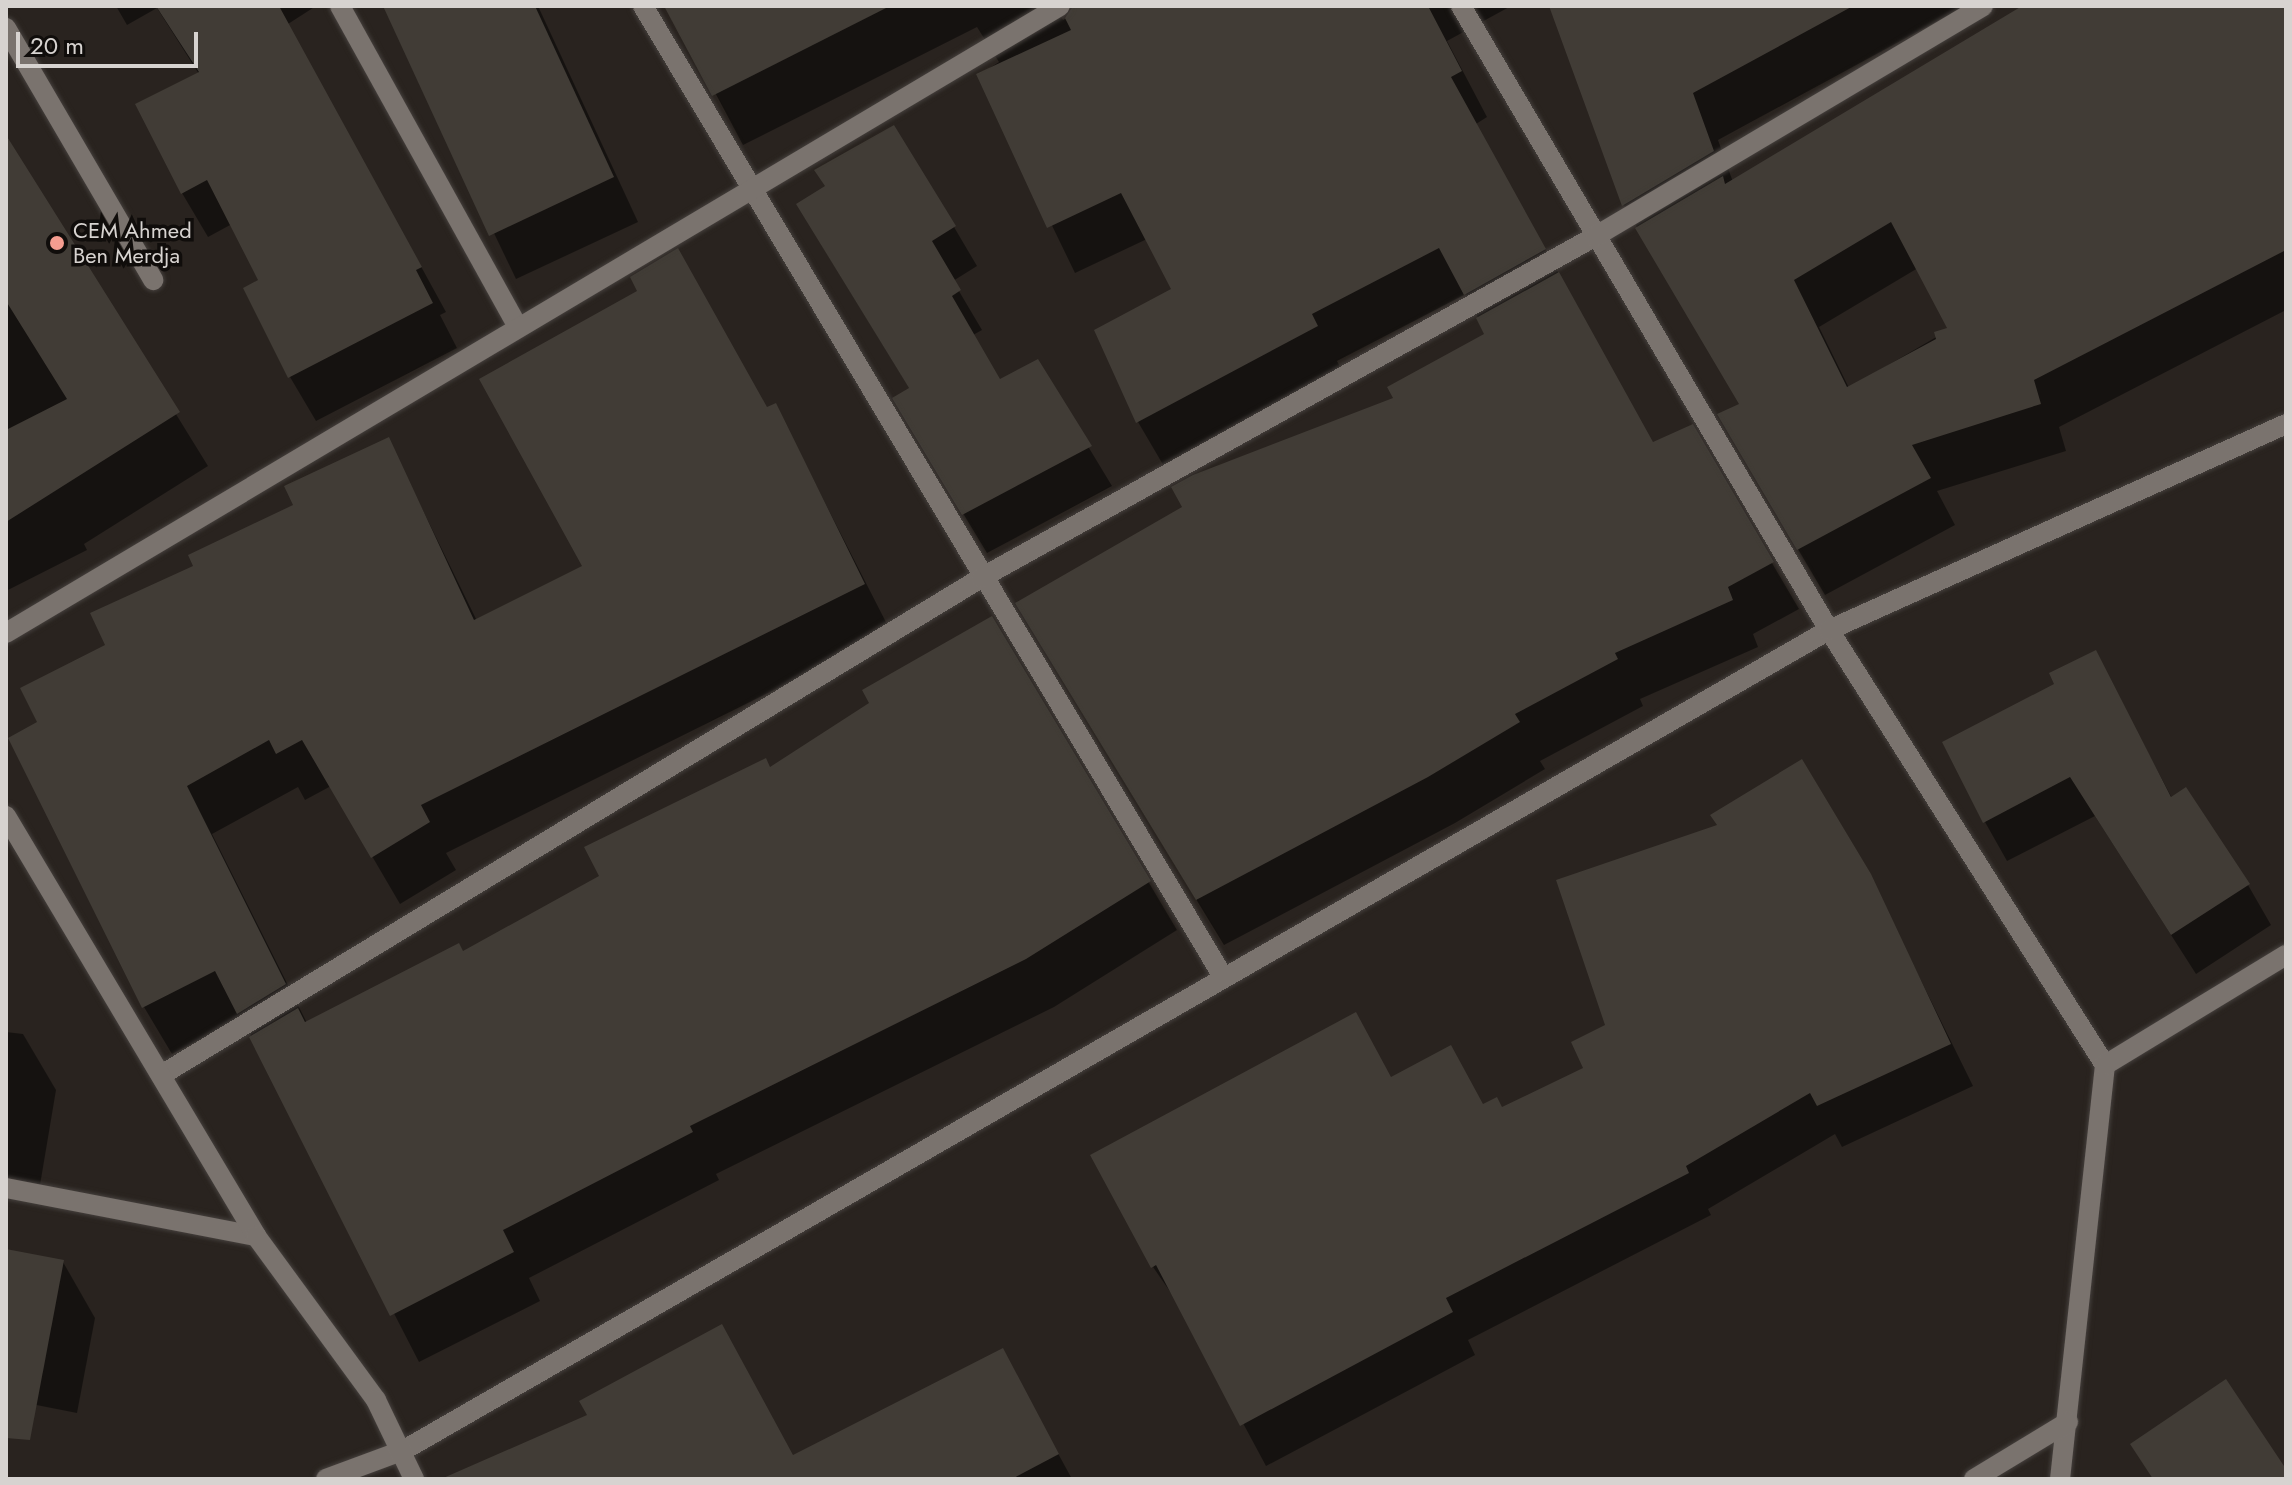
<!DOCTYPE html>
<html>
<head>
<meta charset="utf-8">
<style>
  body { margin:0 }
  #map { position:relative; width:2292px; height:1485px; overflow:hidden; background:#29231f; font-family:Jost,sans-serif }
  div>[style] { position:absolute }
  .shadow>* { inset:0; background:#0007 }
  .building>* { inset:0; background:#413c36 }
  .roads { filter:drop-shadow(0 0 2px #45403d) drop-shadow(0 0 2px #45403d) }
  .minor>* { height:20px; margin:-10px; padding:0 10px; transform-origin:10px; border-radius:10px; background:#7a736e }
  .tertiary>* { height:20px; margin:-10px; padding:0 10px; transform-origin:10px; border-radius:10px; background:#7a736e }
  .dots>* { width:22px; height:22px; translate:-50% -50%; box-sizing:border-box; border:4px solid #100d0b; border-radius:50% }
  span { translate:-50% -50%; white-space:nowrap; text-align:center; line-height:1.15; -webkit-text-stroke:7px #100d0b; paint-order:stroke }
  .poi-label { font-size:22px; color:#d7d3d0 }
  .left { translate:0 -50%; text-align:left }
  .frame { position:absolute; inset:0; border:8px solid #d7d3d0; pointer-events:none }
  .scale { position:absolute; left:16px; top:32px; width:182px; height:36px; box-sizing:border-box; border:4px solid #d7d3d0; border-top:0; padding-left:10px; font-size:24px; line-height:28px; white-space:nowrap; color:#d7d3d0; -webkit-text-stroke:6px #100d0b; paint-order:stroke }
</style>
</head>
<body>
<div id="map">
  <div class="shadow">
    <div style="clip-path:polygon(116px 6px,316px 6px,288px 24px,446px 312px,440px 315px,457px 348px,316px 421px,290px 377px,261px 281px,232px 224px,208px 237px,182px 193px,199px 74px,157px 8px,127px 25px)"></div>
    <div style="clip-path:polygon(385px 6px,538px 6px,638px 222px,516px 279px)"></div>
    <div style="clip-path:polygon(669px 6px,1055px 6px,1063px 20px,1088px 6px,1511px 6px,1447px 41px,1487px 117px,1476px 124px,1653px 444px,1692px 427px,1799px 609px,1753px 634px,1758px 647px,1640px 699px,1643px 706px,1540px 761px,1545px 769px,1455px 823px,1224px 945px,1044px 650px,1487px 335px,1466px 294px,1337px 361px,1343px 373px,1165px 468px,1138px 422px,1174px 290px,1147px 239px,1075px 273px,979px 75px,999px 62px,977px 27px,743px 145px)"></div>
    <div style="clip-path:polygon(evenodd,1552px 6px,1965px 6px,1718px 140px,1733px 182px,2026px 6px,2286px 6px,2286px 310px,2059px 427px,2066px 451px,1937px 491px,1955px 525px,1825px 595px,1719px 415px,1741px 405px,1624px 205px,1552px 6px,1918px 268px,1950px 329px,1849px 388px,1819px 327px,1918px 268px)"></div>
    <div style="clip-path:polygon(6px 139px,208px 466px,84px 544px,87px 550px,6px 591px)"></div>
    <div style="clip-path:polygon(954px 227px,977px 266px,953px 281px,982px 330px,973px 335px,1000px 382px,1037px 362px,1112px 486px,987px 553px,917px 437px,910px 389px,821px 244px)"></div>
    <div style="clip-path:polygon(775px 405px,891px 632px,446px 853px,456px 870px,400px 904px,331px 786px,305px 800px,298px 787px,212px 834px,307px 1023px,462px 954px,601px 877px,872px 703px,992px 619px,1177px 930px,1054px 1007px,716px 1174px,719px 1180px,529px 1278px,540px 1301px,419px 1362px,242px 1018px,172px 1054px,144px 1007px,39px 723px,107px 646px,195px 567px,296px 506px,388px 439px,477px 621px,585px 567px)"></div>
    <div style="clip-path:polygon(2095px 653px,2172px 798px,2248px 885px,2271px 925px,2196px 974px,2095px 816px,2007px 861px,1985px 822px,2057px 685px)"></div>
    <div style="clip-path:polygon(1869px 875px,1973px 1086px,1842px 1147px,1835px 1134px,1708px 1209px,1711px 1215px,1468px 1340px,1475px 1355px,1266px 1466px,1180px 1306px,1153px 1267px,1391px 1079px,1501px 1110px,1586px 1068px,1607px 1026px)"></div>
    <div style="clip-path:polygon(6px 1032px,23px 1034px,56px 1090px,39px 1191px,6px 1185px)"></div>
    <div style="clip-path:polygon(6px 1251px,63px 1262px,95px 1318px,77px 1413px,6px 1399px)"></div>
    <div style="clip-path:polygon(1002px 1351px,1072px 1479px,490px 1479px,793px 1457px)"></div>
  </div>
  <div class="building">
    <div style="clip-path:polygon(156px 6px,279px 6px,422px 267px,416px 270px,433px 303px,288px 378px,243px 288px,258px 280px,207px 180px,181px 194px,135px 104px,199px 72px)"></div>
    <div style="clip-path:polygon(383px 6px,535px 6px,614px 177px,489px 236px)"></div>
    <div style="clip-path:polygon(664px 6px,890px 6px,712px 96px)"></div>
    <div style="clip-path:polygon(1073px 6px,1428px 6px,1462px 71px,1451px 77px,1546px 249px,1464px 295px,1439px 248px,1312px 314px,1318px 326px,1136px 423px,1094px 330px,1171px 289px,1121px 193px,1047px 228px,976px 74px,1071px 30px,1065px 18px)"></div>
    <div style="clip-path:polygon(1549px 6px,1853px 6px,1693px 93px,1714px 151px,1622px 206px)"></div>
    <div style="clip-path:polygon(evenodd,2022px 6px,2286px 6px,2286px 250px,2034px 380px,2041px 404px,1912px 445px,1931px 478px,1797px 550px,1717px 414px,1739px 404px,1635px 228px,1723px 176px,1725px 184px,2022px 6px,1891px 222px,1947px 328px,1934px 332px,1936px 339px,1847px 387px,1794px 280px,1891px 222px)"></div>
    <div style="clip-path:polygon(894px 125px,956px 226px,932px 241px,961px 290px,952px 296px,1000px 379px,1038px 359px,1092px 446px,962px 515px,892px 398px,909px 388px,796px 204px,825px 186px,814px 170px)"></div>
    <div style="clip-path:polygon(6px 135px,180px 412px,6px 522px,6px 430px,67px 399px,6px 301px)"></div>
    <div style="clip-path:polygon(678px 248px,767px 407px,776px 403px,865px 584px,421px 805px,430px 822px,371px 858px,302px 740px,276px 754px,269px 740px,187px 786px,286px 984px,237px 1014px,215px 971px,142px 1008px,8px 738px,37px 722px,20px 688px,105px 645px,90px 613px,193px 566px,188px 555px,293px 505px,284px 486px,389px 437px,474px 620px,582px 566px,479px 379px,637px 291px,630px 277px)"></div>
    <div style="clip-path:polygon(1559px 272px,1653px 442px,1693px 424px,1774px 562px,1728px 587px,1733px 600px,1615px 653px,1618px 659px,1515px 714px,1520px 722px,1428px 777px,1196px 900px,1015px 603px,1182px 507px,1171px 487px,1193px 475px,1393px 398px,1387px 387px,1484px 334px,1476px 318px)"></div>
    <div style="clip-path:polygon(992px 616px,1151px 881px,1026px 959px,690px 1126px,693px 1132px,503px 1230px,514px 1252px,390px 1316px,249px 1037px,298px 1008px,305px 1022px,459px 943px,463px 951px,599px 876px,584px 847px,766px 758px,770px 767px,869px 703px,862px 690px)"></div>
    <div style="clip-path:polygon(2096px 650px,2171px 797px,2186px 787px,2250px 884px,2171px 935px,2070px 777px,1983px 823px,1942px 742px,2054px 684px,2049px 673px)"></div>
    <div style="clip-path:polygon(1802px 759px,1871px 874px,1951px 1044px,1817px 1106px,1810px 1093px,1686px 1166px,1689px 1173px,1446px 1298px,1453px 1312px,1240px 1426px,1156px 1265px,1151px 1268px,1090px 1155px,1356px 1012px,1391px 1077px,1451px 1045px,1483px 1104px,1497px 1097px,1502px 1107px,1583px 1068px,1571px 1042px,1605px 1025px,1556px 880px,1717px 825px,1710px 815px)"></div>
    <div style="clip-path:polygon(6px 1249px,64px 1260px,30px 1440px,6px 1438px)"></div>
    <div style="clip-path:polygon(722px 1324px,793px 1455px,1003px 1348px,1059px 1454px,1012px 1479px,441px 1479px,587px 1415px,579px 1401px)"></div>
    <div style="clip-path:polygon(2226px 1379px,2286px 1469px,2286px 1479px,2153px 1479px,2130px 1444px)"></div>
  </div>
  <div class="roads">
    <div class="minor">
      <div style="left:340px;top:6px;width:365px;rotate:61deg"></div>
      <div style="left:643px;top:6px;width:1129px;rotate:59.14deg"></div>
      <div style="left:1461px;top:6px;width:724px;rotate:59.47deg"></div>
      <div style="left:1829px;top:630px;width:515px;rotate:57.61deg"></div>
      <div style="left:2105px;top:1065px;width:416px;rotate:96.2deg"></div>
      <div style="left:6px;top:28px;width:292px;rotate:59.7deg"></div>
      <div style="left:6px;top:633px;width:1226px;rotate:-30.75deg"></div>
      <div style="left:2105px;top:1065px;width:212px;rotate:-31.3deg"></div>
      <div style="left:163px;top:1074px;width:957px;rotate:-31.23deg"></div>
      <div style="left:981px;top:578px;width:704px;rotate:-29.08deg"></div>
      <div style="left:1596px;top:236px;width:450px;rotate:-30.7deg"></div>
      <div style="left:6px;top:1188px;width:255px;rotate:10.9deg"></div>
      <div style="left:326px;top:1479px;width:83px;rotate:-20.4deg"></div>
      <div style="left:404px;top:1450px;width:1644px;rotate:-29.92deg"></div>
      <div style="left:1829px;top:630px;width:501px;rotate:-24.26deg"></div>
      <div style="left:1974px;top:1479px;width:110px;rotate:-31.2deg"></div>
    </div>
    <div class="tertiary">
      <div style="left:6px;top:816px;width:489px;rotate:59.2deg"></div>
      <div style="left:256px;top:1236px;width:203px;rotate:53.8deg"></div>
      <div style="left:376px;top:1400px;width:88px;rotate:64.3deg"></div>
    </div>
  </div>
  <div class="dots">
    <div style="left:57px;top:243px;background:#f59d90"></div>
  </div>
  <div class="poi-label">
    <span class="left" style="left:73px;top:243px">CEM Ahmed<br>Ben Merdja</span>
  </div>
  <div class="frame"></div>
  <div class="scale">20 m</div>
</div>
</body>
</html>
